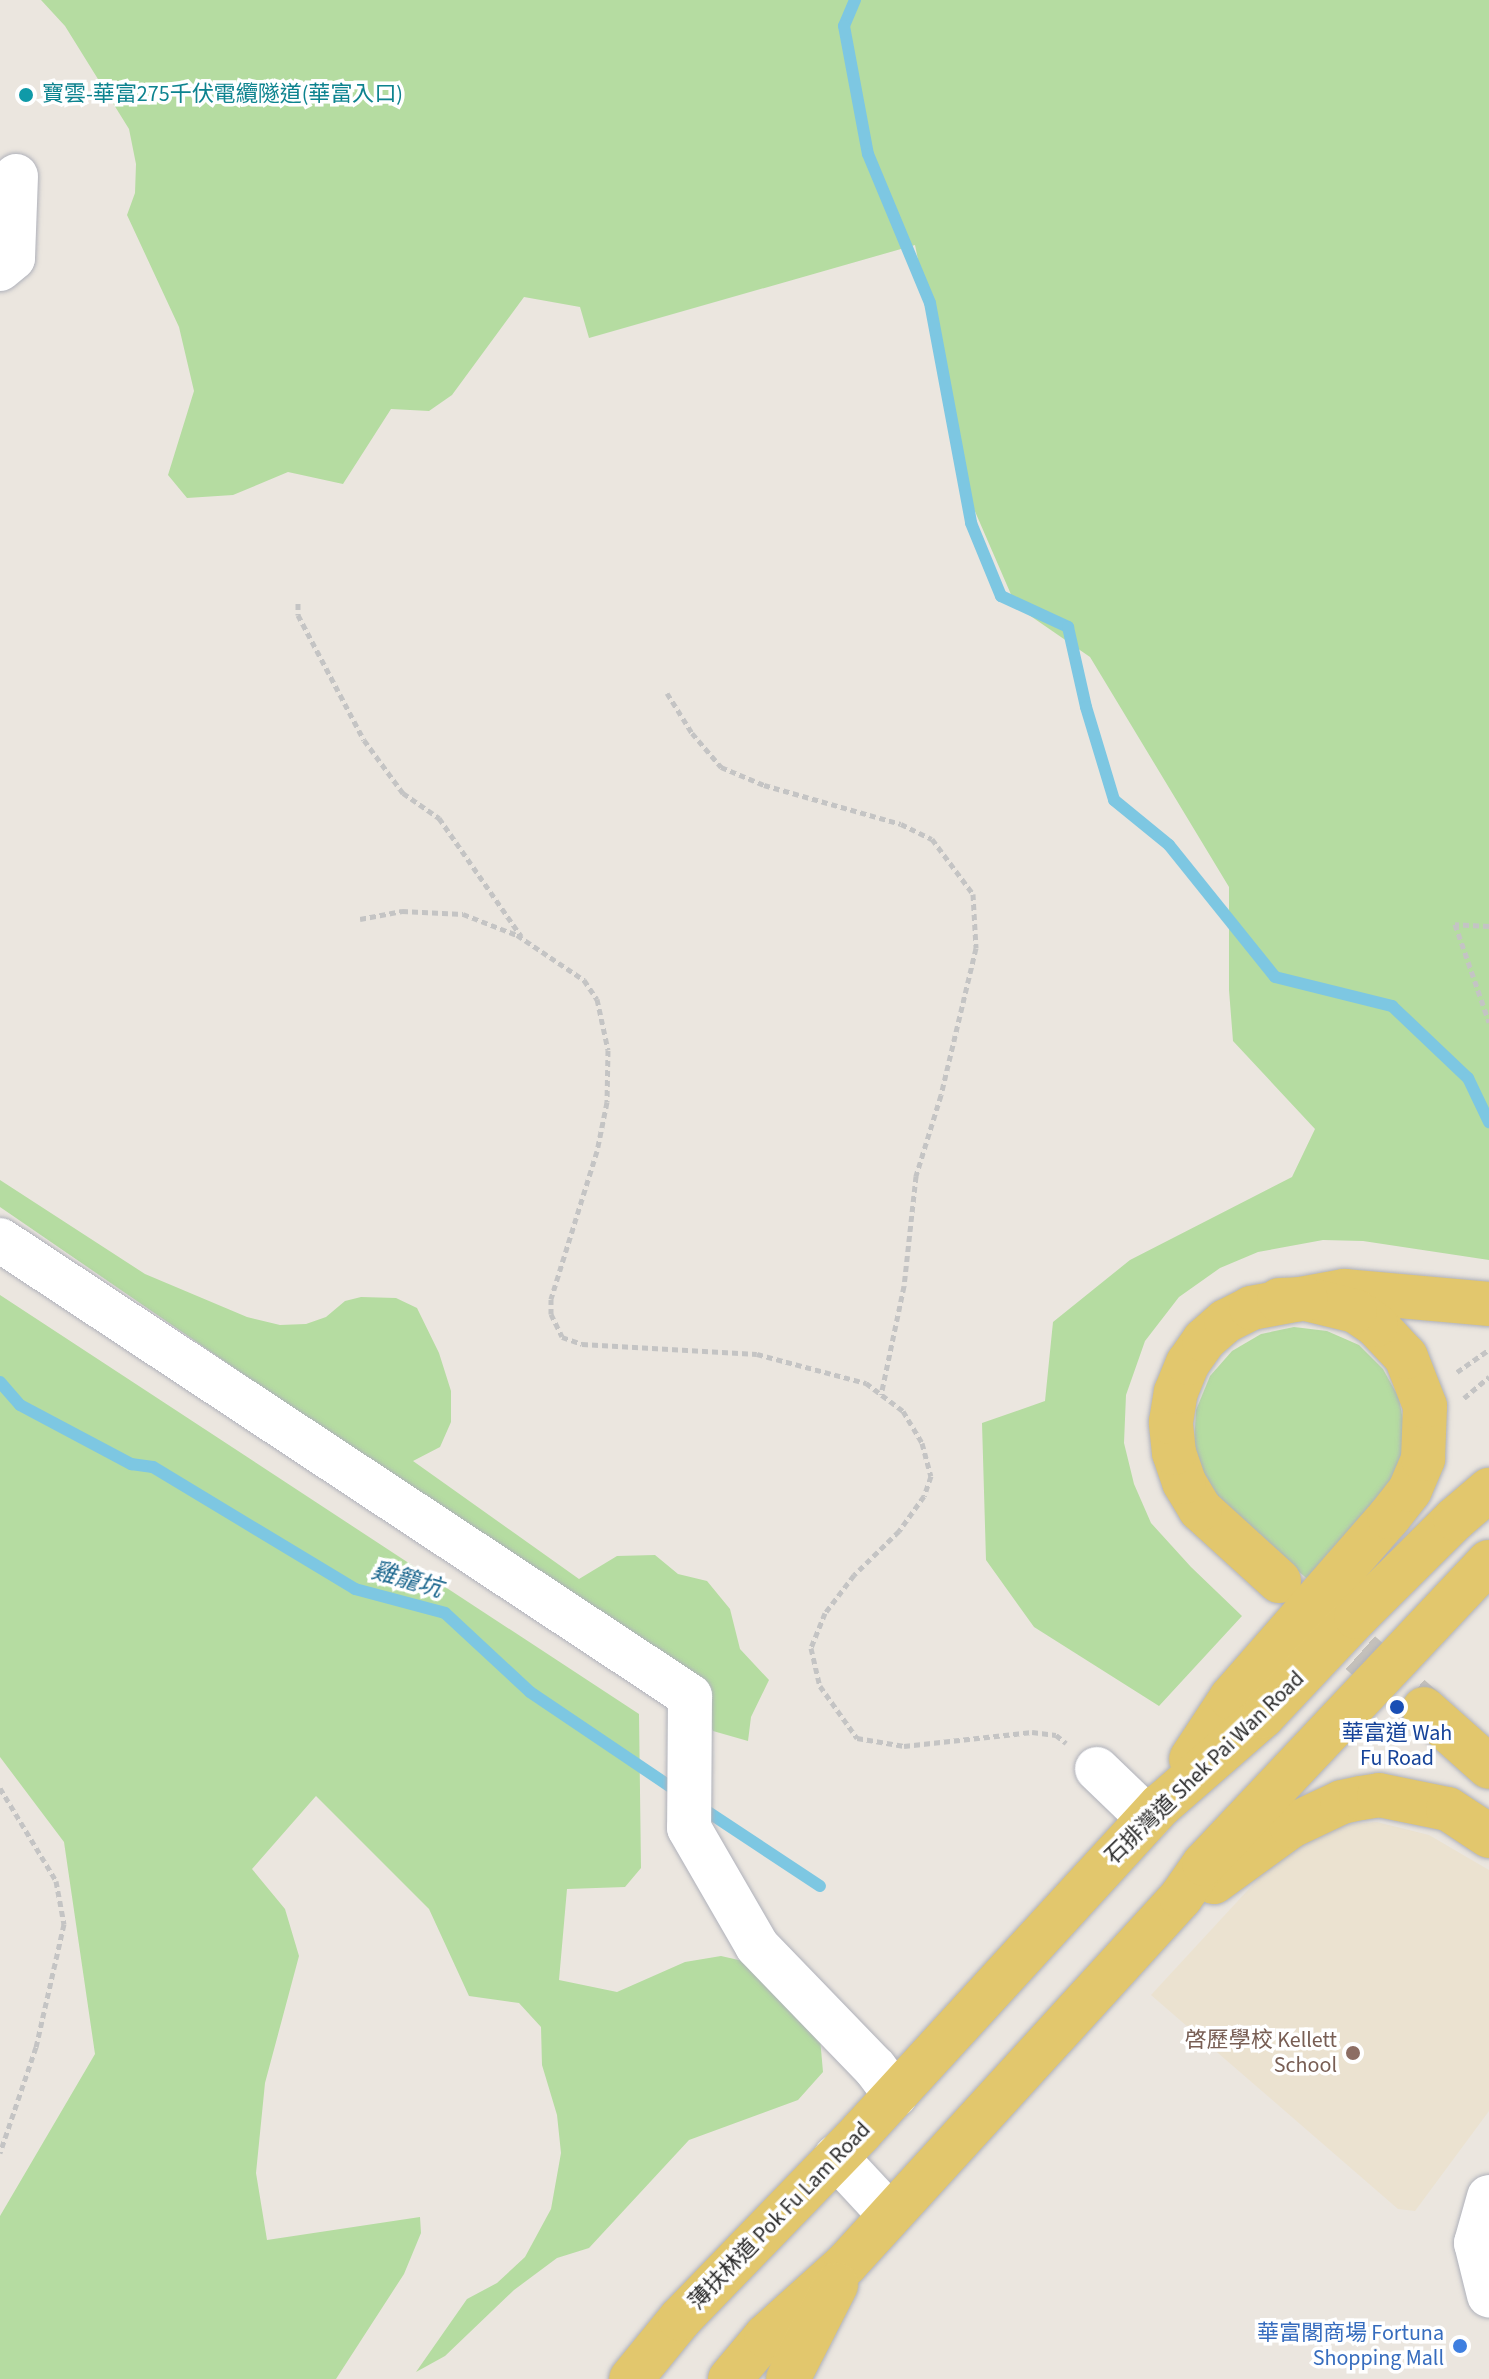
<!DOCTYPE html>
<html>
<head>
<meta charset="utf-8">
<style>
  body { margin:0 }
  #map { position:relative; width:1489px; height:2379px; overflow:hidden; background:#ebe6df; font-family:"Source Sans 3","Noto Sans TC",sans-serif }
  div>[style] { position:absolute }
  .education>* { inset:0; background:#ebe2d0 }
  .green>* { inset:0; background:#b5dca1 }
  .stream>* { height:12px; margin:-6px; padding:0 6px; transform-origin:6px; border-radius:6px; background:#7dc7e2 }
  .major-tunnel>* { height:44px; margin-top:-22px; transform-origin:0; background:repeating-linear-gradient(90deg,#c5c1bb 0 44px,transparent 0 66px) }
  .path>* { height:5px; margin-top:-2.5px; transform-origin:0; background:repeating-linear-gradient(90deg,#c4c4c4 0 6px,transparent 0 10px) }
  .roads { filter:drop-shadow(0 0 2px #afb1ba) drop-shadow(0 0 2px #afb1ba) }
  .minor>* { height:44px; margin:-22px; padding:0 22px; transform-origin:22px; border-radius:22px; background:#fff }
  .major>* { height:44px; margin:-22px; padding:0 22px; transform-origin:22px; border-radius:22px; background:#e2c76d }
  .dots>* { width:22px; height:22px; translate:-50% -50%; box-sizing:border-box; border:4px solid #fff; border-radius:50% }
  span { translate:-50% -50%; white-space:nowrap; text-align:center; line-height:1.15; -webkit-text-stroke:7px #fff; paint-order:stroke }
  .culture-label { font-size:22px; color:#0d838f }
  .left { translate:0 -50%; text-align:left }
  .transit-label { font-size:22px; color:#164399 }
  .street-label { font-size:22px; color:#2b2b2b }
  .education-label { font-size:22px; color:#785e54 }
  .right { translate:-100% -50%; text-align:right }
  .shop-label { font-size:22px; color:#366cbe }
  .water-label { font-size:24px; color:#1c678e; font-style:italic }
</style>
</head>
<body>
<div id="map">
  <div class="education">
    <div style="clip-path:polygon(1377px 1822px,1429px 1835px,1489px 1870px,1489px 2111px,1415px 2211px,1398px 2209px,1151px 1995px,1271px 1865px,1326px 1826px)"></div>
  </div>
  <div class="green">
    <div style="clip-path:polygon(41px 0,1489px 0,1489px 1260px,1363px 1241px,1323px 1240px,1258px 1252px,1220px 1268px,1179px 1297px,1145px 1341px,1126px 1395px,1124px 1443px,1134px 1484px,1151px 1523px,1191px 1567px,1242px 1616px,1159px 1706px,1034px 1627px,986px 1560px,982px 1423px,1045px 1401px,1053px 1322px,1130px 1260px,1292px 1177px,1315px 1129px,1233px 1041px,1229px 990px,1229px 887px,1090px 657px,1016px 606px,964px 486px,915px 245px,589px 338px,580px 307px,524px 297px,452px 395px,429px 411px,391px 409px,343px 484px,288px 472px,233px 495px,187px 498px,168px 475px,194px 391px,179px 327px,127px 215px,135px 193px,136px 164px,129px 129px,65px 26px)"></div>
    <div style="clip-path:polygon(0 1180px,145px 1274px,247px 1317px,280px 1325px,306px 1324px,326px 1317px,345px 1301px,361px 1297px,396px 1298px,417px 1308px,439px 1353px,451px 1391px,451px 1422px,440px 1447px,413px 1461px,579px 1579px,617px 1556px,655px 1555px,678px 1574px,707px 1581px,730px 1609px,740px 1649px,769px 1680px,751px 1717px,748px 1741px,713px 1731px,689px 1680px,0 1207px)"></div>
    <div style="clip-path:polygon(0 1295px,639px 1714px,641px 1868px,625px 1887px,567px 1889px,559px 1980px,617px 1992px,685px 1962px,721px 1956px,783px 1970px,820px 2038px,823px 2072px,798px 2100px,689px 2140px,589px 2248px,557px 2258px,514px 2290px,445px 2356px,416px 2372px,467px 2299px,497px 2283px,525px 2257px,551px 2209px,561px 2153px,557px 2115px,542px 2065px,541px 2027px,519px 2003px,469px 1996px,429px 1909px,316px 1796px,252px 1869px,285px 1909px,299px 1956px,265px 2083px,256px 2173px,267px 2240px,420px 2217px,421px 2233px,404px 2274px,336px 2379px,0 2379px,0 2216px,95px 2054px,64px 1842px,0 1757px)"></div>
    <div style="clip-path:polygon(1294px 1327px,1327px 1331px,1359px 1345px,1383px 1369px,1399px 1398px,1405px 1432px,1400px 1465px,1385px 1495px,1311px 1582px,1226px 1510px,1204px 1481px,1194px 1446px,1196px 1410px,1210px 1376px,1232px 1351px,1261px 1334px)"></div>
  </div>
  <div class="stream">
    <div style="left:855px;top:0;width:28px;rotate:113deg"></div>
    <div style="left:844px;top:26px;width:130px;rotate:79.4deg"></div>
    <div style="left:868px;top:154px;width:161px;rotate:67.4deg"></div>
    <div style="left:930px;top:303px;width:224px;rotate:79.4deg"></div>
    <div style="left:971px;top:523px;width:79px;rotate:67.7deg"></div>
    <div style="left:1001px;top:596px;width:74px;rotate:24.8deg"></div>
    <div style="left:1068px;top:627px;width:82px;rotate:77.3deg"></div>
    <div style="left:1086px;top:707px;width:97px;rotate:73.2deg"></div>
    <div style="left:1114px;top:800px;width:71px;rotate:39.3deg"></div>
    <div style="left:1169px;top:845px;width:169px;rotate:51.2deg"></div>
    <div style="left:1275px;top:977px;width:121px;rotate:13.9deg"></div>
    <div style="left:1392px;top:1006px;width:105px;rotate:43.5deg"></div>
    <div style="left:1468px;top:1078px;width:49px;rotate:64.5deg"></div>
    <div style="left:0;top:1382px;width:30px;rotate:49deg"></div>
    <div style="left:20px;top:1405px;width:126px;rotate:28deg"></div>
    <div style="left:131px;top:1464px;width:22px;rotate:8deg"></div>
    <div style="left:153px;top:1467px;width:236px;rotate:31.1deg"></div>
    <div style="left:355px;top:1589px;width:93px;rotate:14.9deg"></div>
    <div style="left:445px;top:1613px;width:116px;rotate:42.9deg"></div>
    <div style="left:530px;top:1692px;width:181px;rotate:34deg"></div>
    <div style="left:699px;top:1806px;width:145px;rotate:33.5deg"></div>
  </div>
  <div class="major-tunnel">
    <div style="left:1311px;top:1609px;width:151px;rotate:41.5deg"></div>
  </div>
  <div class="path">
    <div style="left:298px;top:603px;width:12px;rotate:90deg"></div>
    <div style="left:298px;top:615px;width:141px;rotate:62.2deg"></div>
    <div style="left:364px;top:740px;width:66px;rotate:53.7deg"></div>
    <div style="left:403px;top:793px;width:44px;rotate:34.8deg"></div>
    <div style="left:439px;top:818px;width:144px;rotate:55.2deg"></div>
    <div style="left:667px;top:693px;width:47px;rotate:58deg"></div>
    <div style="left:692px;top:733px;width:45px;rotate:49.5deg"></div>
    <div style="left:721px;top:767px;width:47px;rotate:22.7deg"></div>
    <div style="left:764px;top:785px;width:142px;rotate:15.9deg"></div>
    <div style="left:901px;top:824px;width:34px;rotate:26deg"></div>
    <div style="left:932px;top:839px;width:69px;rotate:53.3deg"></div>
    <div style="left:973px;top:894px;width:54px;rotate:86.8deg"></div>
    <div style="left:976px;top:948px;width:151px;rotate:103.4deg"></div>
    <div style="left:941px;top:1095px;width:85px;rotate:107.2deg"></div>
    <div style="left:916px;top:1176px;width:111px;rotate:96.2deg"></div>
    <div style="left:904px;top:1286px;width:111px;rotate:101.9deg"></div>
    <div style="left:360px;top:919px;width:43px;rotate:-10.8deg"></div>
    <div style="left:402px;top:911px;width:61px;rotate:2.8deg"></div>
    <div style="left:463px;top:914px;width:58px;rotate:21.3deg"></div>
    <div style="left:517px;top:935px;width:81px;rotate:33.9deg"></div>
    <div style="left:584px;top:980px;width:23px;rotate:56deg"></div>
    <div style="left:597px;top:999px;width:52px;rotate:77.8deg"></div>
    <div style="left:608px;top:1050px;width:52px;rotate:91.1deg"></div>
    <div style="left:607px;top:1102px;width:50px;rotate:101.5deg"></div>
    <div style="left:597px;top:1151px;width:155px;rotate:107.3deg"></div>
    <div style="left:551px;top:1299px;width:15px;rotate:90deg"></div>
    <div style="left:551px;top:1314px;width:25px;rotate:64deg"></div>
    <div style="left:562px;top:1337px;width:21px;rotate:19deg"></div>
    <div style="left:582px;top:1344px;width:175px;rotate:3.3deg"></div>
    <div style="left:757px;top:1354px;width:113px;rotate:14.9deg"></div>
    <div style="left:866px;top:1383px;width:46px;rotate:37.1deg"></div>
    <div style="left:903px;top:1411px;width:37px;rotate:59deg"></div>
    <div style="left:922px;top:1443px;width:34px;rotate:75deg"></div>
    <div style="left:931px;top:1476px;width:21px;rotate:109deg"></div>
    <div style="left:924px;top:1496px;width:43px;rotate:125.5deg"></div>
    <div style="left:899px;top:1531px;width:63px;rotate:135.6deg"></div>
    <div style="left:854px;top:1575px;width:48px;rotate:127.3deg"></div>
    <div style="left:825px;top:1613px;width:38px;rotate:112deg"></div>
    <div style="left:811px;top:1648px;width:39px;rotate:77deg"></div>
    <div style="left:820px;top:1686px;width:64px;rotate:54.6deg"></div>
    <div style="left:857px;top:1738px;width:48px;rotate:9.7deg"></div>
    <div style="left:904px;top:1746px;width:129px;rotate:-6.2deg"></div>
    <div style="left:1032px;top:1732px;width:24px;rotate:7deg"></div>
    <div style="left:1056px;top:1735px;width:13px;rotate:39deg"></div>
    <div style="left:1489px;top:926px;width:34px;rotate:-177deg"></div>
    <div style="left:1455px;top:924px;width:104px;rotate:70.9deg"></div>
    <div style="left:1457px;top:1372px;width:39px;rotate:-35deg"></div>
    <div style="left:1464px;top:1398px;width:33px;rotate:-40deg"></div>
    <div style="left:0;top:1788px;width:109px;rotate:58.9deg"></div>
    <div style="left:56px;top:1881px;width:44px;rotate:79.5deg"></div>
    <div style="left:64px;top:1924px;width:126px;rotate:102.8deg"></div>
    <div style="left:36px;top:2047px;width:112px;rotate:108.8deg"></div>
  </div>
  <div class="roads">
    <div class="minor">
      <div style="left:0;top:269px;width:17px;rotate:-40deg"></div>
      <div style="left:13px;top:258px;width:82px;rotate:-87.9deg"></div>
      <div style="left:0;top:1240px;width:827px;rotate:33.46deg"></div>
      <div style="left:690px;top:1696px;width:132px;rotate:90.4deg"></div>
      <div style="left:689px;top:1828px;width:136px;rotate:60deg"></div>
      <div style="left:757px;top:1946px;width:170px;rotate:46deg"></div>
      <div style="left:875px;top:2068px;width:34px;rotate:53deg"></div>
      <div style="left:1097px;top:1769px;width:71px;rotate:43.9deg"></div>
      <div style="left:836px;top:2157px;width:78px;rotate:47.1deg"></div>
      <div style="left:1489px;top:2197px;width:48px;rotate:105.8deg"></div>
      <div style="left:1476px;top:2243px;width:54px;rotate:76deg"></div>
    </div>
    <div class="major">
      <div style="left:1279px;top:1581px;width:107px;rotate:-137.7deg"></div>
      <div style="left:1200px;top:1509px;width:31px;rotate:-121deg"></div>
      <div style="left:1184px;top:1482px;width:31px;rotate:-109deg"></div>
      <div style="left:1174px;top:1453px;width:31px;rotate:-96deg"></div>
      <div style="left:1171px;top:1422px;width:30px;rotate:-81deg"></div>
      <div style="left:1176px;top:1392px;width:31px;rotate:-68deg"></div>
      <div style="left:1188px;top:1363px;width:28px;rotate:-55deg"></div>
      <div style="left:1204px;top:1340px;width:29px;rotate:-41deg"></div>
      <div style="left:1226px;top:1321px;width:28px;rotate:-27deg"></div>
      <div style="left:1251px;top:1308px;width:95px;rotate:-10.4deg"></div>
      <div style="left:1344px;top:1291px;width:146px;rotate:5.1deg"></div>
      <div style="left:1424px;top:1709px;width:87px;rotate:41.7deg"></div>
      <div style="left:1191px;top:1759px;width:73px;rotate:-56.7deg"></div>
      <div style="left:1231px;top:1698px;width:240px;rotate:-48.9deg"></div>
      <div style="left:1389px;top:1517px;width:34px;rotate:-52deg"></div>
      <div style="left:1410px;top:1490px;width:34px;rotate:-67deg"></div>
      <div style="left:1423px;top:1459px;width:53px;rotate:-87.8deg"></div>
      <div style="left:1425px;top:1406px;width:53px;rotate:-111.2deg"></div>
      <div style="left:1406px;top:1357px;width:44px;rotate:-133.2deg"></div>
      <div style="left:1376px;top:1325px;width:25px;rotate:-146deg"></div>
      <div style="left:1355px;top:1311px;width:50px;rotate:-166.2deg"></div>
      <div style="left:1306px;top:1299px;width:27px;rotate:178deg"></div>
      <div style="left:1214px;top:1882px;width:95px;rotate:-36deg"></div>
      <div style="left:1291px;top:1826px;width:56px;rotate:-25.2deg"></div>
      <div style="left:1342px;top:1802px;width:19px;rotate:-12deg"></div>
      <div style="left:1361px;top:1798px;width:18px;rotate:-9deg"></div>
      <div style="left:1379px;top:1795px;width:70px;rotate:11.5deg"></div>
      <div style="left:1448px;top:1809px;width:49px;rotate:33.4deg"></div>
      <div style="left:631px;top:2379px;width:77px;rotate:-50.8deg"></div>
      <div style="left:680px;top:2319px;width:260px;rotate:-45.9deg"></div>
      <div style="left:861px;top:2132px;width:444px;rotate:-47.5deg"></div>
      <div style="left:1161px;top:1805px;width:135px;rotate:-41.1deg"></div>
      <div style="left:1263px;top:1716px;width:136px;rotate:-46.8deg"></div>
      <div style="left:1356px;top:1617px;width:139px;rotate:-44.7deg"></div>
      <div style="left:1455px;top:1519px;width:45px;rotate:-40.5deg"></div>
      <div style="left:730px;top:2379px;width:56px;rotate:-50.1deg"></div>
      <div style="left:766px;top:2336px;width:108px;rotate:-42deg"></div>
      <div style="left:846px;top:2264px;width:497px;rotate:-47.6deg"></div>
      <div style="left:1181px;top:1897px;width:40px;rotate:-55.1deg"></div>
      <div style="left:1204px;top:1864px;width:415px;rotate:-46.7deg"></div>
      <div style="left:788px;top:2379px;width:106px;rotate:-62.9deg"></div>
    </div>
  </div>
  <div class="dots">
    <div style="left:26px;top:95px;background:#0f9aa8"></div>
    <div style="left:1397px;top:1707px;background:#1a4fb4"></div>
    <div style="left:1353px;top:2053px;background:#8d6e63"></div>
    <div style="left:1460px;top:2346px;background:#3f7fe0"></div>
  </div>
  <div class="culture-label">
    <span class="left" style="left:42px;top:95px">寶雲-華富275千伏電纜隧道(華富入口)</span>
  </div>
  <div class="transit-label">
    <span style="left:1397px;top:1746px">華富道 Wah<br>Fu Road</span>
  </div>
  <div class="street-label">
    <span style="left:1205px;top:1768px;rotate:-44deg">石排灣道 Shek Pai Wan Road</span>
    <span style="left:780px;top:2216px;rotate:-46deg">薄扶林道 Pok Fu Lam Road</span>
  </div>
  <div class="education-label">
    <span class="right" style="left:1337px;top:2053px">啓歷學校 Kellett<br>School</span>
  </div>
  <div class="shop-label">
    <span class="right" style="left:1444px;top:2346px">華富閣商場 Fortuna<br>Shopping Mall</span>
  </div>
  <div class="water-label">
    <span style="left:407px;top:1580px;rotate:16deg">雞籠坑</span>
  </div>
</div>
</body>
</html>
